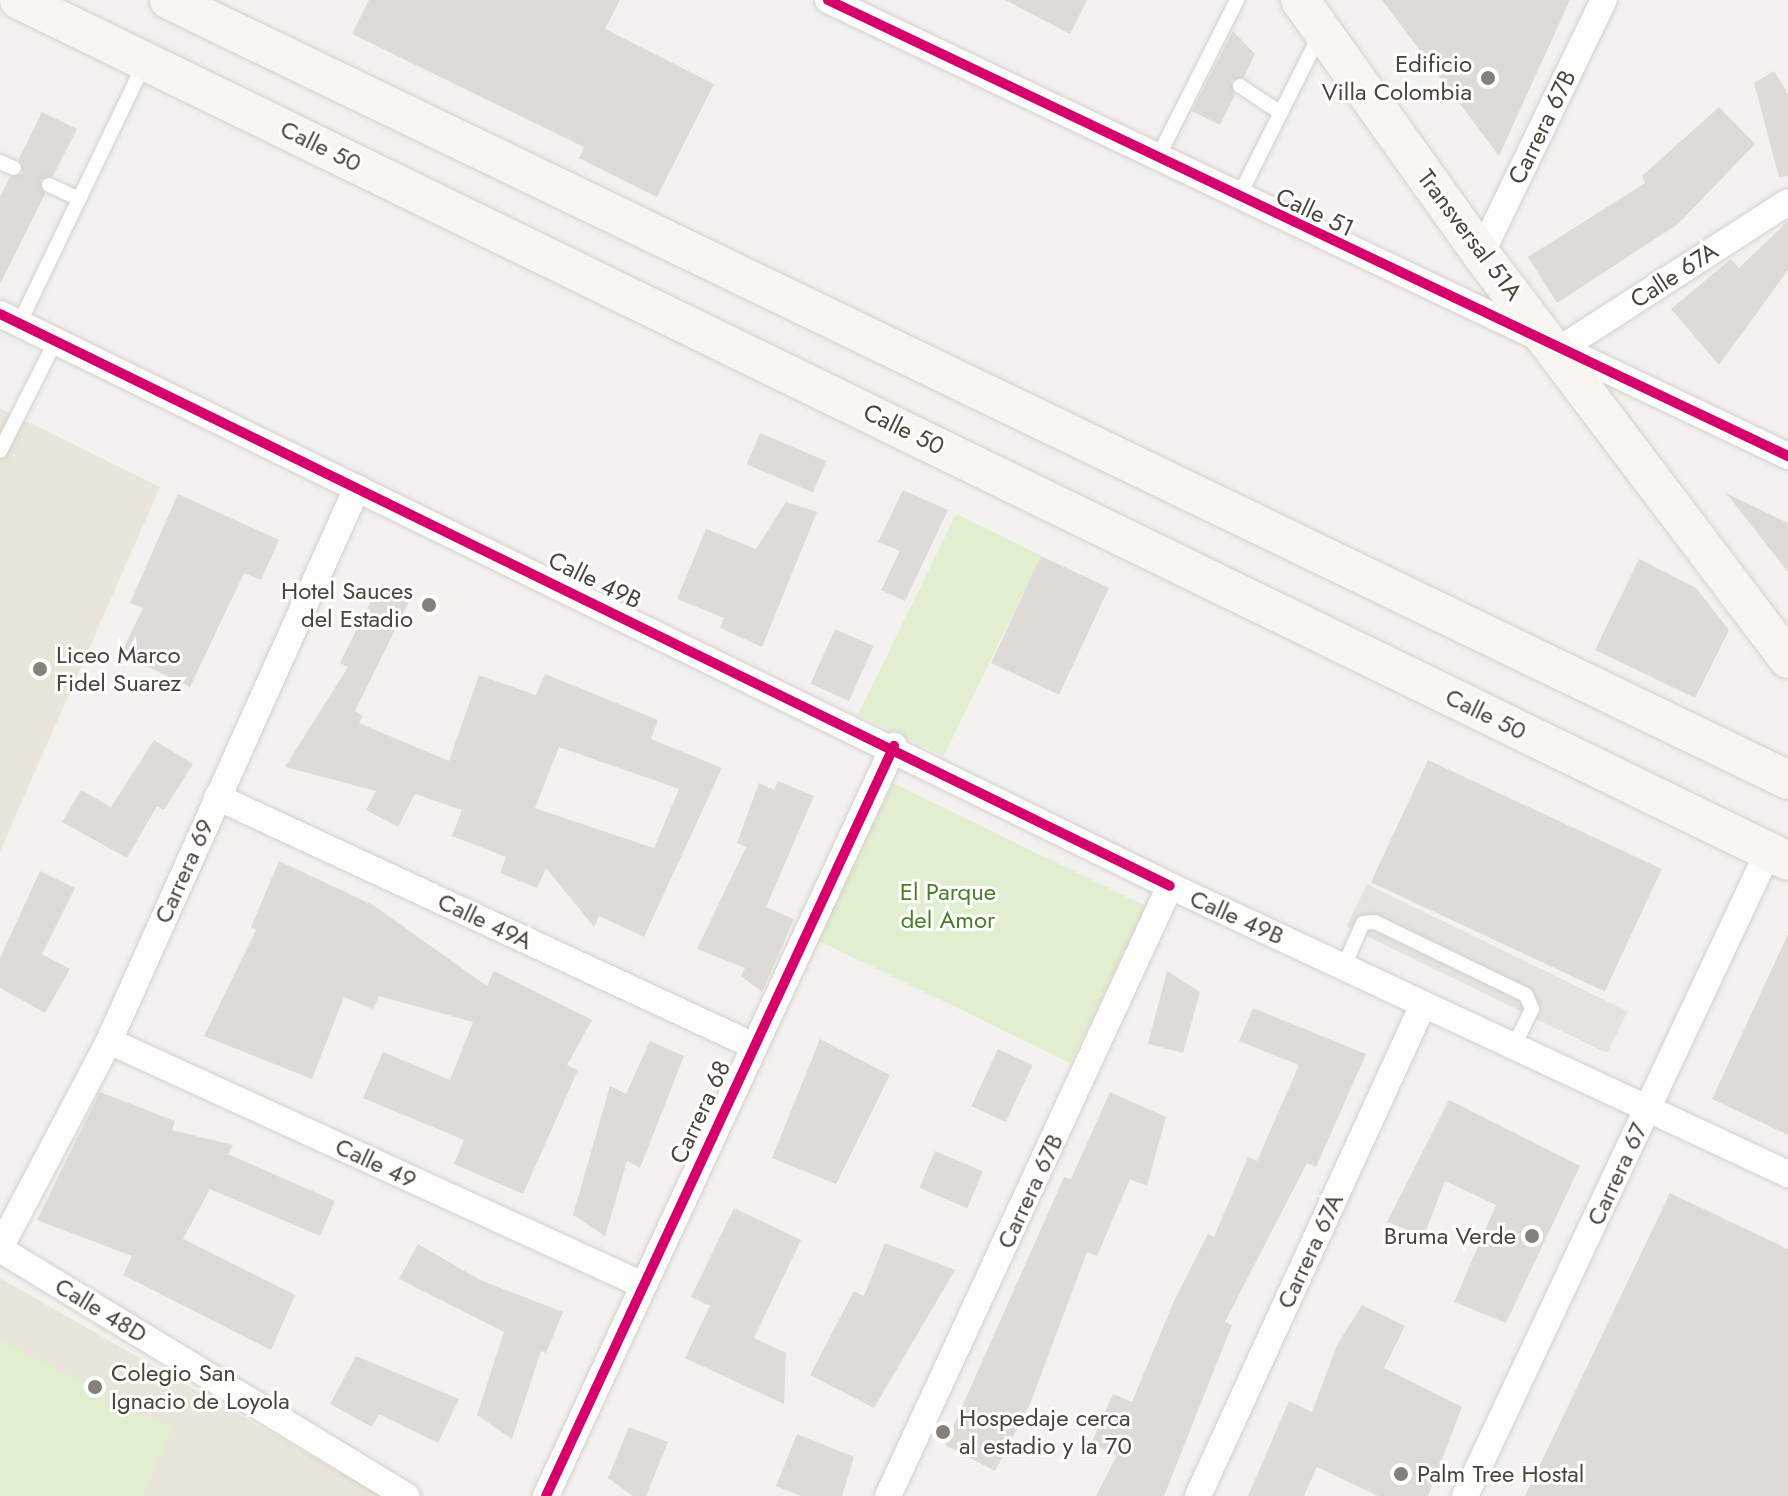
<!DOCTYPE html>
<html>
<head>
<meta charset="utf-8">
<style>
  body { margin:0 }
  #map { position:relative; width:1788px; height:1496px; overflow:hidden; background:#f4f2ee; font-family:Jost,sans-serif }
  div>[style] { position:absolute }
  .education>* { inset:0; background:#eae5da }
  .green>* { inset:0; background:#e1eecf; transform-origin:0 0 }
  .parking>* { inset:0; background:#e6e3df; transform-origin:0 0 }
  .building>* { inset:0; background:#dedbd6; transform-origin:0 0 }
  .roads { filter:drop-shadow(0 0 2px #d2d0cb) drop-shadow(0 0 2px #d2d0cb) }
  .lane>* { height:14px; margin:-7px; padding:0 7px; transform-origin:7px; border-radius:7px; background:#fdfdfc }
  .street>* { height:26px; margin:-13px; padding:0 13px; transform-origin:13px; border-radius:13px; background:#fdfdfc }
  .secondary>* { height:38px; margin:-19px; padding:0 19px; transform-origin:19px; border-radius:19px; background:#f7f6f1 }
  .cycleway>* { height:10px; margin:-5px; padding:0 5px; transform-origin:5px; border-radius:5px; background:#d6006c }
  .dots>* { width:22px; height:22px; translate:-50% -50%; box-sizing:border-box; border:4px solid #fff; border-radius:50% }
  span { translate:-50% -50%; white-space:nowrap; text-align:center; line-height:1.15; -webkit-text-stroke:6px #fff; paint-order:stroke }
  .poi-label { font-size:24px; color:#4b4439 }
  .right { translate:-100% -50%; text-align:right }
  .left { translate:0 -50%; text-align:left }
  .street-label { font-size:24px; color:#4b4439 }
  .park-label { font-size:24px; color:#4a7f2a }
</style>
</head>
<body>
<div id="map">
  <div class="education">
    <div style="clip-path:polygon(0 408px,160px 487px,0 851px)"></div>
    <div style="clip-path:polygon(0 1278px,381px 1496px,0 1496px)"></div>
  </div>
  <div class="green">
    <div style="left:956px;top:514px;width:95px;height:223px;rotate:26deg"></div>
    <div style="left:893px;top:783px;width:282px;height:174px;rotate:26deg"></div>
    <div style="clip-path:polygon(0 1340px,172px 1429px,142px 1496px,0 1496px)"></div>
  </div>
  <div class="parking">
    <div style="left:1367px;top:884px;width:290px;height:47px;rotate:26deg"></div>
  </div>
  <div class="building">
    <div style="clip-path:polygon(369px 0,620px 0,605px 29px,714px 84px,657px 197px,579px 158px,584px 147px,352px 34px)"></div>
    <div style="clip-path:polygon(1005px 0,1087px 0,1070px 34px)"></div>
    <div style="clip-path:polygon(1382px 0,1570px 0,1499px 156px)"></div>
    <div style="clip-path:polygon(1233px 31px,1255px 54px,1244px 77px,1231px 81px,1235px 95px,1220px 125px,1192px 111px)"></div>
    <div style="clip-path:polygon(1774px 71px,1788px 94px,1788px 176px,1779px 177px,1754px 83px)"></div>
    <div style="clip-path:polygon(1719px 107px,1755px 144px,1678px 224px,1557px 303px,1528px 257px,1645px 183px,1642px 176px)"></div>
    <div style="clip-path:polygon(42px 112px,77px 129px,53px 176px,40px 180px,45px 194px,0 284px,0 197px,10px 177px,23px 173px,19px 159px)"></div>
    <div style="clip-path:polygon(1788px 221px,1788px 270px,1719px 365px,1671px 309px,1731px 259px,1739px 268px)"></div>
    <div style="left:760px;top:433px;width:72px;height:34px;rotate:23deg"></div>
    <div style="clip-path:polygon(903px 490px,948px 510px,905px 601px,881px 590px,900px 551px,878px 542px)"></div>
    <div style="clip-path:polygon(1726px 493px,1788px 523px,1788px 572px)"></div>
    <div style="clip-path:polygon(178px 494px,279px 540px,261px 580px,244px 573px,190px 687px,121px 654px,143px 608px,130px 603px)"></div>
    <div style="clip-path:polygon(786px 502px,817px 512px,762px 647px,720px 628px,724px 618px,677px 599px,706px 529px,756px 549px)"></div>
    <div style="left:1041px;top:556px;width:75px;height:118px;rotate:25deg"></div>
    <div style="clip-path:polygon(1639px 559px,1696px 588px,1729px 630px,1695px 698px,1595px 650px)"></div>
    <div style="clip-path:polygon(evenodd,377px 589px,409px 602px,355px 711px,363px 716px,359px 723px,449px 761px,479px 675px,536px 695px,545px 674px,658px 720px,651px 739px,722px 768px,644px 937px,599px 916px,594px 927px,546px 868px,537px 888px,500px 873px,506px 857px,452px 836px,462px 810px,415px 794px,398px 827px,366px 810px,376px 791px,285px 767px,348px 667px,340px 663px,377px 589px,559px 747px,679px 789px,654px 848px,535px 808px,559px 747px)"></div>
    <div style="left:835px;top:629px;width:42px;height:60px;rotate:24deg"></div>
    <div style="clip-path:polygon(154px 740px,193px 764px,164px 810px,157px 806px,127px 858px,62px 822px,81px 790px,111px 807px)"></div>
    <div style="left:1428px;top:760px;width:258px;height:135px;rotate:25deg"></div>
    <div style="clip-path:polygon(778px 781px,814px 796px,766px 907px,794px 919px,762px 992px,741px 976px,745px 968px,697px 949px,746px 847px,737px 843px,759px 783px,774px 790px)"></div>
    <div style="clip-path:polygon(279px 861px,373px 905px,487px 986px,494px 971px,592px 1020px,567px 1065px,578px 1070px,523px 1194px,454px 1164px,464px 1140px,363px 1098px,383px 1052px,450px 1080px,473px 1022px,379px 996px,373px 1009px,344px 997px,312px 1079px,204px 1036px,256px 930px,251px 927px)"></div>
    <div style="clip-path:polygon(40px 871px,75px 888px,42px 954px,70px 969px,45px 1013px,0 988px,0 958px)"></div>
    <div style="clip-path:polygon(1788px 934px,1788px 1135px,1712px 1099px)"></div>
    <div style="clip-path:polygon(1167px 971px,1200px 992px,1183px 1053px,1148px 1044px)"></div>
    <div style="clip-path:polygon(1253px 1008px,1366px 1054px,1316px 1167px,1307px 1163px,1225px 1322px,1232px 1325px,1164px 1496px,1096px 1496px,1117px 1455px,1091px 1444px,1113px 1394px,1132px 1402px,1174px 1301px,1208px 1234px,1214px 1237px,1248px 1157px,1257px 1161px,1299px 1065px,1239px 1041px)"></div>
    <div style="clip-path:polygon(820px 1039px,890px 1075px,836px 1184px,772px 1158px)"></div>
    <div style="clip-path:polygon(650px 1041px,684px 1056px,640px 1168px,627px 1161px,605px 1236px,573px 1215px,610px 1086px,626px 1094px)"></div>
    <div style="left:998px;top:1049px;width:38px;height:63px;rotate:25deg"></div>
    <div style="clip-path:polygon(100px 1092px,175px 1121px,172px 1130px,233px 1145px,228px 1154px,335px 1201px,320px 1236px,210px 1189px,183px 1239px,295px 1295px,271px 1350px,123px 1275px,132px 1256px,37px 1220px)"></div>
    <div style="clip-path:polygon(1110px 1092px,1166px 1117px,1147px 1186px,1130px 1179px,1097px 1256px,1087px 1252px,1030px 1404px,995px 1471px,945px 1445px,1064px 1177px,1071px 1179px)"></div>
    <div style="clip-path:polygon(1449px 1100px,1580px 1166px,1506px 1323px,1454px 1302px,1496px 1205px,1445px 1181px,1424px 1236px,1387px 1222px)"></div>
    <div style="left:935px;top:1151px;width:52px;height:40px;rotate:23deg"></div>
    <div style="clip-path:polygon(1670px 1193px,1788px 1249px,1788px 1496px,1525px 1496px)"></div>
    <div style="clip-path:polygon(734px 1208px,801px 1240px,754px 1338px,786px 1353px,784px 1404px,685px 1358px,710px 1306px,691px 1297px)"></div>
    <div style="clip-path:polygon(885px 1243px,955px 1270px,874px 1408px,810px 1375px,854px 1291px,864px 1296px)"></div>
    <div style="clip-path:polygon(418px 1244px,480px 1280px,563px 1312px,546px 1353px,541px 1351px,512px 1439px,477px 1415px,504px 1332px,399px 1279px)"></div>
    <div style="clip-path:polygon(1362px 1305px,1405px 1326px,1384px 1368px,1462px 1407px,1428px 1496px,1378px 1496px,1317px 1467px,1304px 1496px,1248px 1496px,1289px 1401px,1312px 1412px,1337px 1345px)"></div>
    <div style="clip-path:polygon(356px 1356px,459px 1399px,438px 1443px,379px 1414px,372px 1427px,330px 1404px)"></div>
    <div style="clip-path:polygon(629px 1427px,668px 1442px,646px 1496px,633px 1496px,608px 1478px)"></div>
    <div style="clip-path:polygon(797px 1434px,854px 1457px,842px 1496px,801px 1496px,776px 1486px)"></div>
  </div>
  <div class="roads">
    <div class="lane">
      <div style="left:1240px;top:86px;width:49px;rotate:33.4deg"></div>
      <div style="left:1158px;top:157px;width:176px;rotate:-63.3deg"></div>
      <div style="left:0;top:162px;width:15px;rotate:23deg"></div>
      <div style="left:49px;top:185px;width:33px;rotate:25deg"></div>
      <div style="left:1238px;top:198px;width:183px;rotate:-63.4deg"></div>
      <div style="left:19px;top:324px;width:288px;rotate:-64.3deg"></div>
      <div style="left:0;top:451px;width:122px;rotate:-63.2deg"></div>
      <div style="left:1344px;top:966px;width:47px;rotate:-66.2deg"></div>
      <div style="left:1363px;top:923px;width:12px;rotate:-5deg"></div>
      <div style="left:1375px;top:922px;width:168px;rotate:25.8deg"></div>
      <div style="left:1526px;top:995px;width:15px;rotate:67deg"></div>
      <div style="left:1532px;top:1009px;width:39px;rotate:116deg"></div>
    </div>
    <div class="street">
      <div style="left:828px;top:0;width:1063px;rotate:25.41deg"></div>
      <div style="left:1481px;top:254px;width:282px;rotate:-64.2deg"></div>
      <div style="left:0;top:314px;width:1302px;rotate:26.05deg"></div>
      <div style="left:1170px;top:886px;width:682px;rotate:24.99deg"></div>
      <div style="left:1560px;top:349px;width:271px;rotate:-32.8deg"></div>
      <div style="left:217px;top:797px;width:590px;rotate:24.87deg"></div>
      <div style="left:109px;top:1041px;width:587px;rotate:24.56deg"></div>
      <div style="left:0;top:1248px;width:234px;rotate:-62.2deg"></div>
      <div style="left:109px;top:1041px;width:606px;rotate:-65.85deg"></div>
      <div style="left:0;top:1249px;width:476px;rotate:31.3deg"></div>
      <div style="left:546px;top:1496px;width:827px;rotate:-65.11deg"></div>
      <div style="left:888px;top:1496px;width:672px;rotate:-65.19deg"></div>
      <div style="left:1198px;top:1496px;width:538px;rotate:-65.39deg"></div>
      <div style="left:1465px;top:1496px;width:712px;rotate:-64.8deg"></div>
    </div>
    <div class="secondary">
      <div style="left:19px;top:0;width:1967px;rotate:25.95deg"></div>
      <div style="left:169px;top:0;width:1797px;rotate:25.72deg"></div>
      <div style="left:1300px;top:0;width:312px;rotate:54.5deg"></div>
      <div style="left:1481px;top:254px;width:508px;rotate:52.84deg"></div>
    </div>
  </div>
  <div class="cycleway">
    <div style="left:828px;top:0;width:1063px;rotate:25.41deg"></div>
    <div style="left:0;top:314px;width:1302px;rotate:26.05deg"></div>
    <div style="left:546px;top:1496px;width:827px;rotate:-65.11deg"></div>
  </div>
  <div class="dots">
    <div style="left:1488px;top:78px;background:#868178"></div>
    <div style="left:429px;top:605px;background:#868178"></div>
    <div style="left:40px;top:669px;background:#868178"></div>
    <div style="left:1532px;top:1236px;background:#868178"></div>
    <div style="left:95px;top:1387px;background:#868178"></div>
    <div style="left:943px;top:1432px;background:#868178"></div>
    <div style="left:1401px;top:1474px;background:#868178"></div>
  </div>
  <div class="poi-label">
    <span class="right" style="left:1472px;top:78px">Edificio<br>Villa Colombia</span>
    <span class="right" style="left:413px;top:605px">Hotel Sauces<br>del Estadio</span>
    <span class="left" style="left:56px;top:669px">Liceo Marco<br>Fidel Suarez</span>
    <span class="right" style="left:1516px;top:1236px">Bruma Verde</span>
    <span class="left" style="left:111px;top:1387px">Colegio San<br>Ignacio de Loyola</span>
    <span class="left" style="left:959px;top:1432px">Hospedaje cerca<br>al estadio y la 70</span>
    <span class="left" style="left:1417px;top:1474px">Palm Tree Hostal</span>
  </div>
  <div class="street-label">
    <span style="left:1542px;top:127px;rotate:-64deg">Carrera 67B</span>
    <span style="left:321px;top:146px;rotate:26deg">Calle 50</span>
    <span style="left:1315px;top:212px;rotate:25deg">Calle 51</span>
    <span style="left:1470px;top:235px;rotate:53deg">Transversal 51A</span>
    <span style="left:1674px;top:275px;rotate:-33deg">Calle 67A</span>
    <span style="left:904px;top:429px;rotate:26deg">Calle 50</span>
    <span style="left:595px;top:580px;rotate:26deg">Calle 49B</span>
    <span style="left:1486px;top:714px;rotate:26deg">Calle 50</span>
    <span style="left:184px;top:871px;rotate:-66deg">Carrera 69</span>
    <span style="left:1237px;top:917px;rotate:24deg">Calle 49B</span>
    <span style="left:485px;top:921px;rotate:25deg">Calle 49A</span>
    <span style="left:700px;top:1112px;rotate:-65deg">Carrera 68</span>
    <span style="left:376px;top:1163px;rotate:25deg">Calle 49</span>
    <span style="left:1617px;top:1174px;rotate:-65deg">Carrera 67</span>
    <span style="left:1030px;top:1191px;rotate:-65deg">Carrera 67B</span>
    <span style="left:1310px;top:1251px;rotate:-65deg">Carrera 67A</span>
    <span style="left:101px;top:1310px;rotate:31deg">Calle 48D</span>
  </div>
  <div class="park-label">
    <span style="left:948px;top:906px">El Parque<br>del Amor</span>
  </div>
</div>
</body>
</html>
